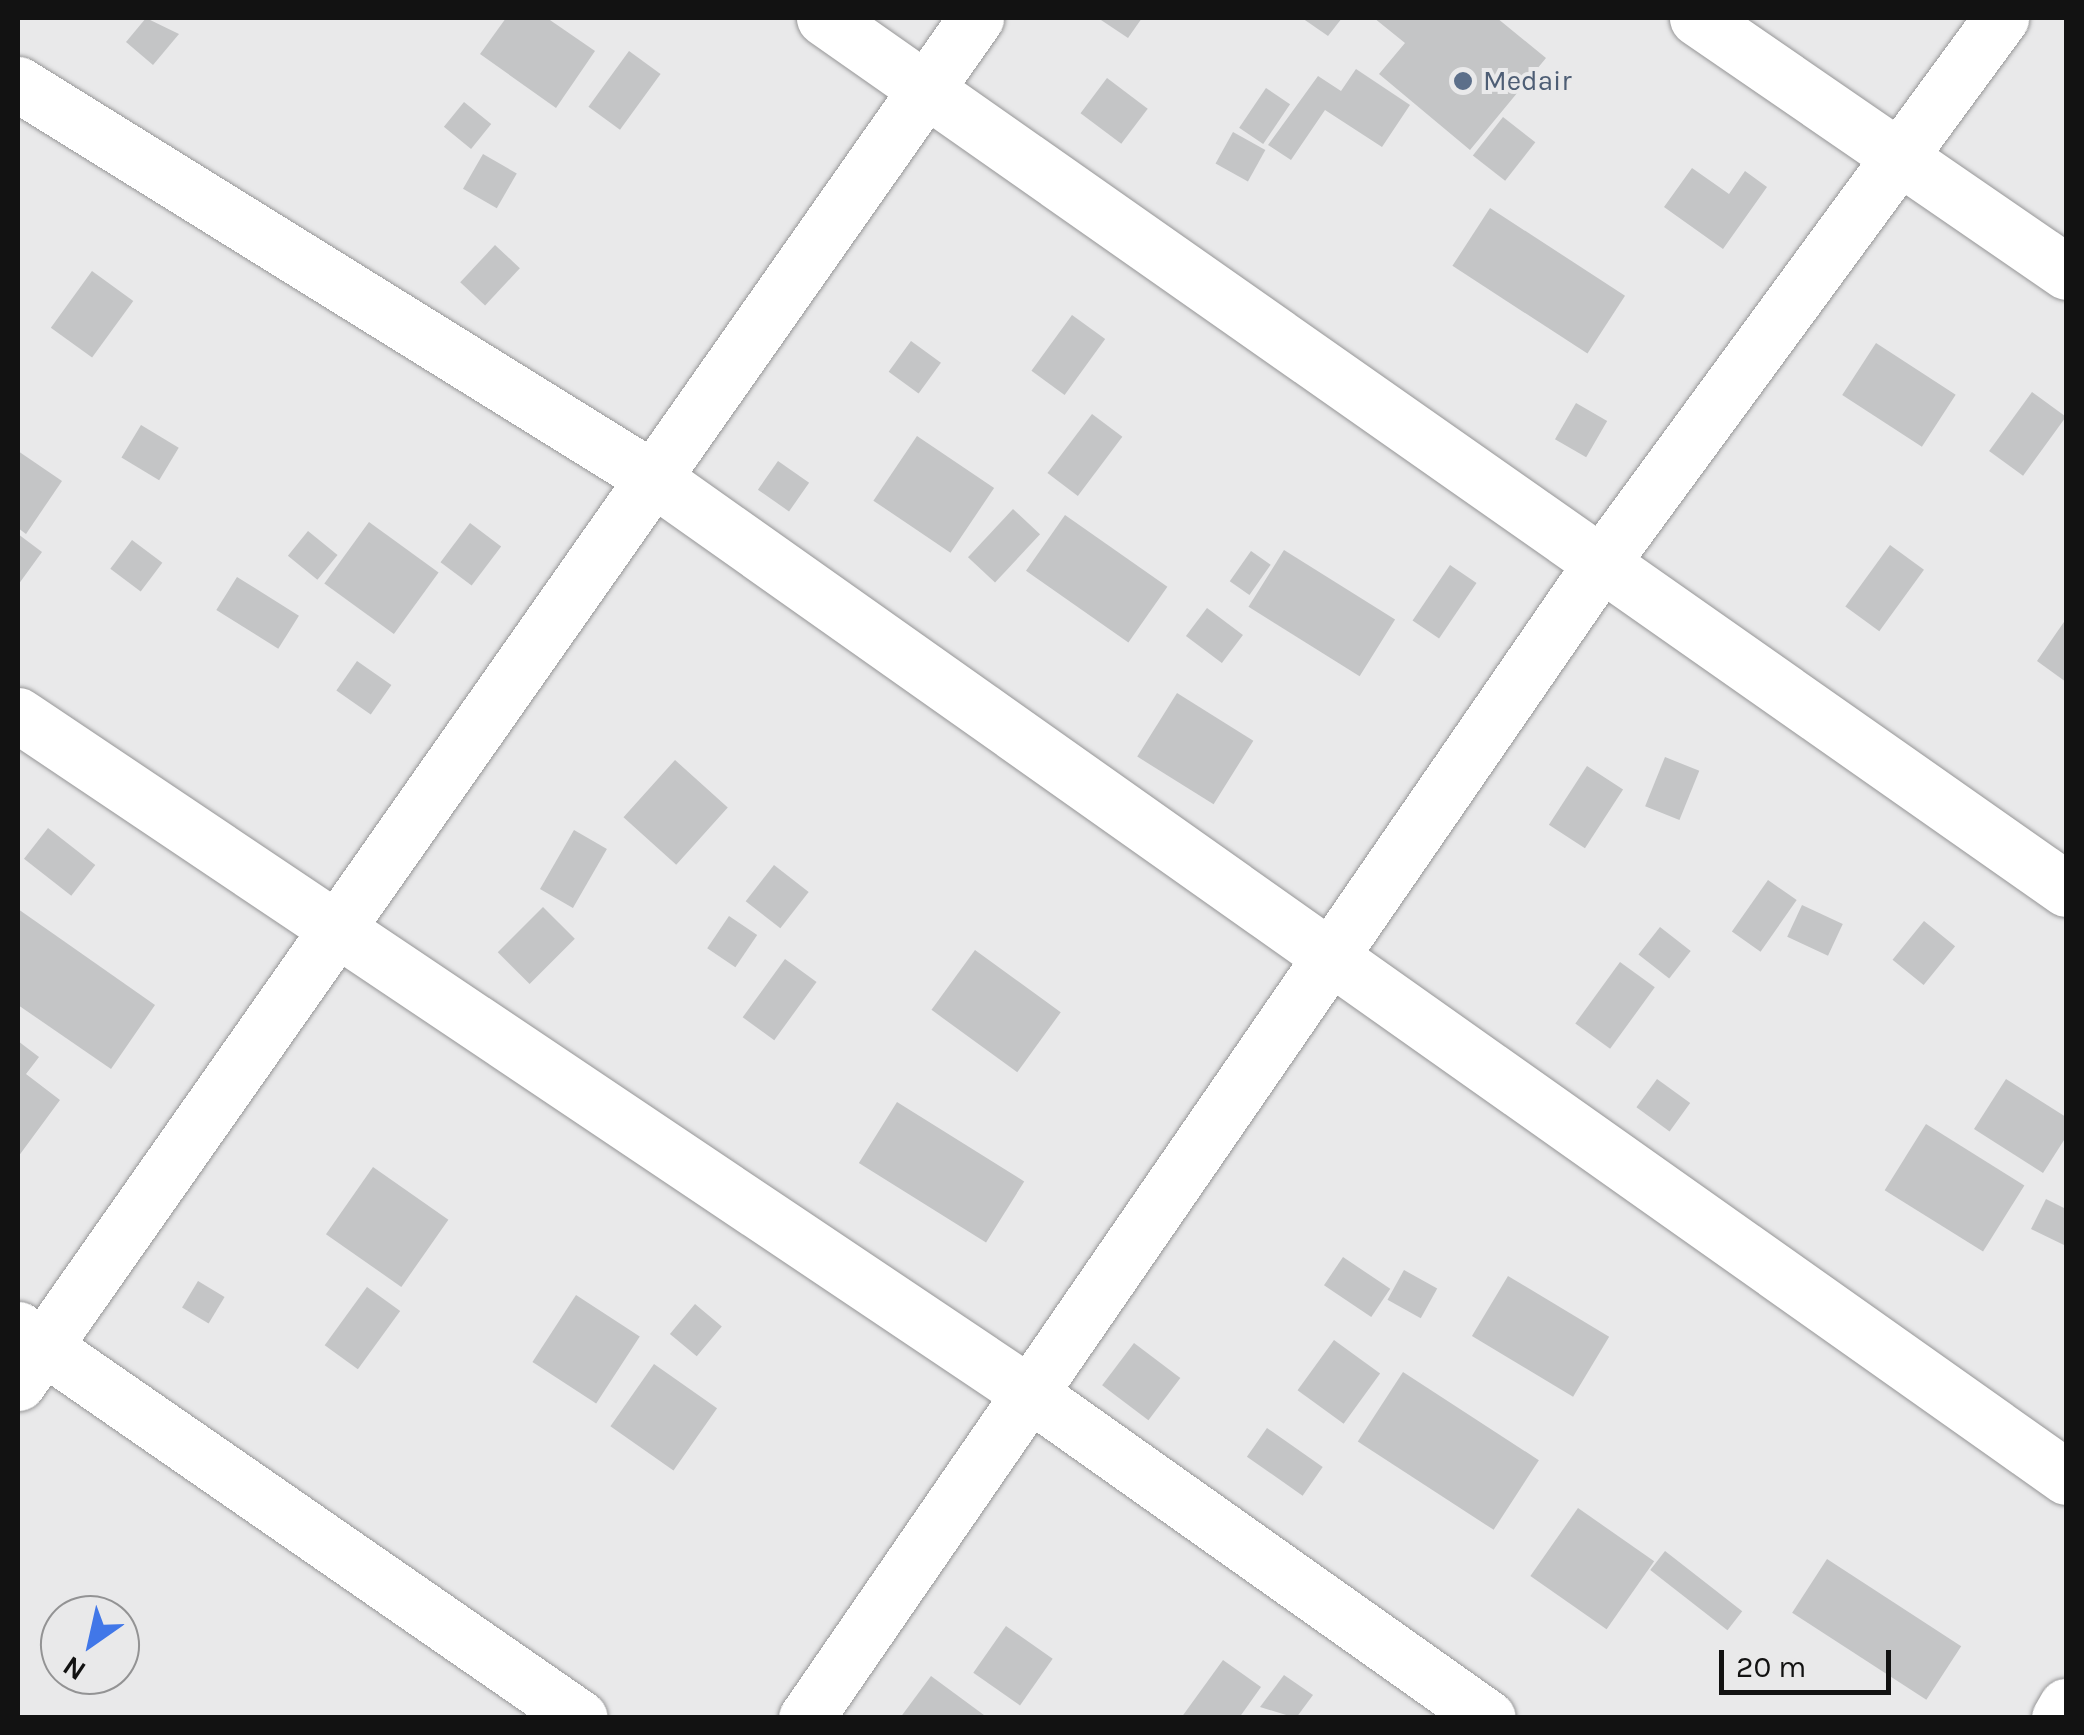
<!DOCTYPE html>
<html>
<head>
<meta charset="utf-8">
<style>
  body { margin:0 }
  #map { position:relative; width:2084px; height:1735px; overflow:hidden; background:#e9e9ea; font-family:Karla,sans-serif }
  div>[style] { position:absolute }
  .building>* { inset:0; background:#c4c5c6; transform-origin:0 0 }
  .roads { filter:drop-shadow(0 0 2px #969697) drop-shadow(0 0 2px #969697) }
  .minor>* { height:55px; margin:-27.5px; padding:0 27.5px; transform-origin:27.5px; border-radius:27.5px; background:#fff }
  .dots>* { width:28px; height:28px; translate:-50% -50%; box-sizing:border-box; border:5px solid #e9e9ea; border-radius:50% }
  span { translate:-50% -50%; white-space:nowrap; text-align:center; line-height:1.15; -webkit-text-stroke:8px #e9e9ea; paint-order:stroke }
  .service-label { font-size:28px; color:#4e5e75 }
  .left { translate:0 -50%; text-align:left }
  .frame { position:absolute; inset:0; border:20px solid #121212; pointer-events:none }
  .north { position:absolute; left:40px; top:1595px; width:100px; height:100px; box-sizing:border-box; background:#e9e9ea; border:2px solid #939394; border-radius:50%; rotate:214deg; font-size:28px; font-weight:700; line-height:40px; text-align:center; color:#121212 }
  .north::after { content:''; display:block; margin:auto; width:35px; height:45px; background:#4177e8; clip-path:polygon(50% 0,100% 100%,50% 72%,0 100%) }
  .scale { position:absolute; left:1719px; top:1650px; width:172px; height:45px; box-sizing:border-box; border:5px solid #121212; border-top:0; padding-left:12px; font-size:30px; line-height:35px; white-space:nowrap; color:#121212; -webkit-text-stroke:8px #e9e9ea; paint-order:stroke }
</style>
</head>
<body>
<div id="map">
  <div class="building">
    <div style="clip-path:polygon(146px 18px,179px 34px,153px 65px,126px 42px)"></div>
    <div style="clip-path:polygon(506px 18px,547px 18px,595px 51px,556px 108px,480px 54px)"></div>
    <div style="clip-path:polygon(1098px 18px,1142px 18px,1128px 38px)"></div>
    <div style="clip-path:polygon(1302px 18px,1342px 18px,1328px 36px)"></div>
    <div style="clip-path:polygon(1374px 18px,1497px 18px,1546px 58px,1470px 150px,1379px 74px,1405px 43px)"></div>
    <div style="left:629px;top:51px;width:39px;height:69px;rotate:36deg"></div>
    <div style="clip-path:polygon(1356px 69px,1410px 105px,1382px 147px,1325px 110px,1291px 160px,1268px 145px,1318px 76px,1341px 91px)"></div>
    <div style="left:1107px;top:78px;width:51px;height:44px;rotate:37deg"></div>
    <div style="left:1266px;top:88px;width:29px;height:48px;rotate:34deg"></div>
    <div style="left:464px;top:102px;width:35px;height:32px;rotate:39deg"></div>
    <div style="left:1503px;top:117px;width:41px;height:49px;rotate:38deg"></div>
    <div style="left:1233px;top:132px;width:37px;height:36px;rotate:29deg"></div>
    <div style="left:483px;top:154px;width:39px;height:40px;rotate:30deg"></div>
    <div style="clip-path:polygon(1692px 168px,1729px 194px,1745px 171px,1767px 187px,1723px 249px,1664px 207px)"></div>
    <div style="left:1490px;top:208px;width:161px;height:69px;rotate:33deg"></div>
    <div style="left:495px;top:245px;width:34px;height:51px;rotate:43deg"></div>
    <div style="left:92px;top:271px;width:51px;height:70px;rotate:36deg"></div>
    <div style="left:1072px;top:315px;width:41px;height:69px;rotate:36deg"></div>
    <div style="left:911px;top:341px;width:37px;height:38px;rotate:36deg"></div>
    <div style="left:1876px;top:343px;width:95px;height:62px;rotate:33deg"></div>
    <div style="left:2032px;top:392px;width:42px;height:73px;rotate:36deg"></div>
    <div style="left:1576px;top:403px;width:36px;height:42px;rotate:30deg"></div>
    <div style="left:1092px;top:414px;width:38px;height:74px;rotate:37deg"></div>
    <div style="left:141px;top:425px;width:44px;height:38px;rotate:31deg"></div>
    <div style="left:917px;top:436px;width:93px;height:78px;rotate:34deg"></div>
    <div style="clip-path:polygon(18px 451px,62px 481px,26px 534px,18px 528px)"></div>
    <div style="left:778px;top:461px;width:38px;height:35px;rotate:35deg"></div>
    <div style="left:1013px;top:509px;width:37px;height:66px;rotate:43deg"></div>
    <div style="left:1065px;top:515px;width:125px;height:68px;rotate:35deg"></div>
    <div style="left:369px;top:522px;width:86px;height:76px;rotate:36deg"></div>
    <div style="left:470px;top:523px;width:39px;height:49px;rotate:37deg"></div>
    <div style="left:308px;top:531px;width:38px;height:32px;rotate:39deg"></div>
    <div style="clip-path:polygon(18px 534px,42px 552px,18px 585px)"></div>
    <div style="left:132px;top:540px;width:38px;height:36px;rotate:37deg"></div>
    <div style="left:1890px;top:545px;width:42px;height:76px;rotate:36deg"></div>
    <div style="left:1284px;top:550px;width:131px;height:67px;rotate:32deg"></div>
    <div style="left:1251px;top:551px;width:24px;height:37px;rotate:35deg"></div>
    <div style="left:1450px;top:565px;width:32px;height:67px;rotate:34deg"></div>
    <div style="left:237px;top:577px;width:73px;height:39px;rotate:32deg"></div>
    <div style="left:1207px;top:608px;width:45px;height:35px;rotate:37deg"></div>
    <div style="clip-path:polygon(2066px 619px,2066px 682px,2037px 661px)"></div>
    <div style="left:357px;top:661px;width:42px;height:36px;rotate:35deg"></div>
    <div style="left:1177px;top:693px;width:90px;height:75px;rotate:32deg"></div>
    <div style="left:1665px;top:757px;width:37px;height:53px;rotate:22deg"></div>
    <div style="left:675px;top:760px;width:71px;height:77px;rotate:42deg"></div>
    <div style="left:1587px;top:766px;width:43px;height:70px;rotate:33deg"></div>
    <div style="left:48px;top:828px;width:60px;height:39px;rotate:38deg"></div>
    <div style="left:574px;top:830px;width:38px;height:68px;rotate:30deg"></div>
    <div style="left:774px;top:865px;width:44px;height:46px;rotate:38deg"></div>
    <div style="left:1768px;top:880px;width:35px;height:63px;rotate:35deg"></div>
    <div style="left:1802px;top:905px;width:45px;height:35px;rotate:25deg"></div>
    <div style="left:543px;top:907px;width:45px;height:64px;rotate:45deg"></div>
    <div style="clip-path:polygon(18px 909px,155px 1005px,111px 1069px,18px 1005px)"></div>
    <div style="left:729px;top:916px;width:34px;height:39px;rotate:34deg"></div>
    <div style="left:1924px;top:921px;width:40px;height:50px;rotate:39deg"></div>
    <div style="left:1660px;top:927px;width:39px;height:35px;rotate:38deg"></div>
    <div style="left:975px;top:950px;width:106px;height:74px;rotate:36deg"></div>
    <div style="left:785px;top:959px;width:39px;height:72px;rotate:36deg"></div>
    <div style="left:1620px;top:962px;width:43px;height:76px;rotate:36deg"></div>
    <div style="clip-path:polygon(18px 1041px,39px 1057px,26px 1074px,60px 1100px,18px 1157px)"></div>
    <div style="left:1657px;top:1079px;width:41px;height:35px;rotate:36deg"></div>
    <div style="clip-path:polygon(2006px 1079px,2066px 1117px,2066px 1137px,2043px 1173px,1974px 1129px)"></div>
    <div style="left:897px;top:1102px;width:150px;height:72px;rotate:32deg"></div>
    <div style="left:1926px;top:1124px;width:116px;height:78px;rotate:32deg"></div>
    <div style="left:373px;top:1167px;width:92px;height:82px;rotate:35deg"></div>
    <div style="clip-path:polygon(2046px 1199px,2066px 1209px,2064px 1245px,2031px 1229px)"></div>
    <div style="left:1343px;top:1257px;width:57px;height:34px;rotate:34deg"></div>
    <div style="left:1404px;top:1270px;width:38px;height:34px;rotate:29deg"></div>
    <div style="left:1508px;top:1276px;width:118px;height:70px;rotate:31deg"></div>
    <div style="left:198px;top:1281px;width:31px;height:31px;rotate:31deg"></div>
    <div style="left:367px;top:1287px;width:41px;height:72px;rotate:36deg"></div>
    <div style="left:576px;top:1295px;width:76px;height:80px;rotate:33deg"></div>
    <div style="left:695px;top:1304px;width:35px;height:39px;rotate:40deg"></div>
    <div style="left:1334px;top:1340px;width:57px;height:62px;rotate:36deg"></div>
    <div style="left:1134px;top:1343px;width:58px;height:53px;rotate:37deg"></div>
    <div style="left:654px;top:1364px;width:77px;height:76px;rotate:35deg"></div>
    <div style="left:1403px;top:1372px;width:162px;height:83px;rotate:33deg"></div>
    <div style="left:1267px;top:1428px;width:68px;height:35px;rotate:35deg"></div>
    <div style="left:1578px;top:1508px;width:93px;height:83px;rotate:35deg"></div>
    <div style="left:1665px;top:1551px;width:98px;height:24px;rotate:38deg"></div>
    <div style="left:1827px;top:1559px;width:160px;height:64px;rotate:33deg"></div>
    <div style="left:1006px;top:1626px;width:57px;height:57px;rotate:35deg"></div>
    <div style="clip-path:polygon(1223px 1660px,1261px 1687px,1239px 1718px,1181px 1718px)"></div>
    <div style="clip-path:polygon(1284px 1675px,1313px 1695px,1296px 1718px,1260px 1707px)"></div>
    <div style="clip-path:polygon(931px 1676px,988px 1718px,900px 1718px)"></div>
  </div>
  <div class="roads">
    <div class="minor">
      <div style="left:824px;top:18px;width:1517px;rotate:35.04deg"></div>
      <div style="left:1697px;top:18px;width:448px;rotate:34.5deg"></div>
      <div style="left:18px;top:84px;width:751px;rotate:31.83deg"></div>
      <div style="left:656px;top:480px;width:1727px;rotate:35.26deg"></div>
      <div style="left:18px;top:715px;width:1217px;rotate:33.85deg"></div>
      <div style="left:1029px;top:1393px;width:562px;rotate:35.3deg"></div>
      <div style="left:18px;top:1329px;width:683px;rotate:34.69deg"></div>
      <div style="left:18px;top:1383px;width:1668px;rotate:-54.94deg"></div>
      <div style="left:806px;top:1718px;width:1404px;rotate:-55.45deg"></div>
      <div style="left:1602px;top:562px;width:675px;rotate:-53.74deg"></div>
      <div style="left:2059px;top:1718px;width:14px;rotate:-60deg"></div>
    </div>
  </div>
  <div class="dots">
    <div style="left:1463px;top:81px;background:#5c6f8a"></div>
  </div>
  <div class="service-label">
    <span class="left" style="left:1483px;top:81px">Medair</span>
  </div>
  <div class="frame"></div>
  <div class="north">N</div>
  <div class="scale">20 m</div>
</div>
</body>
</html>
